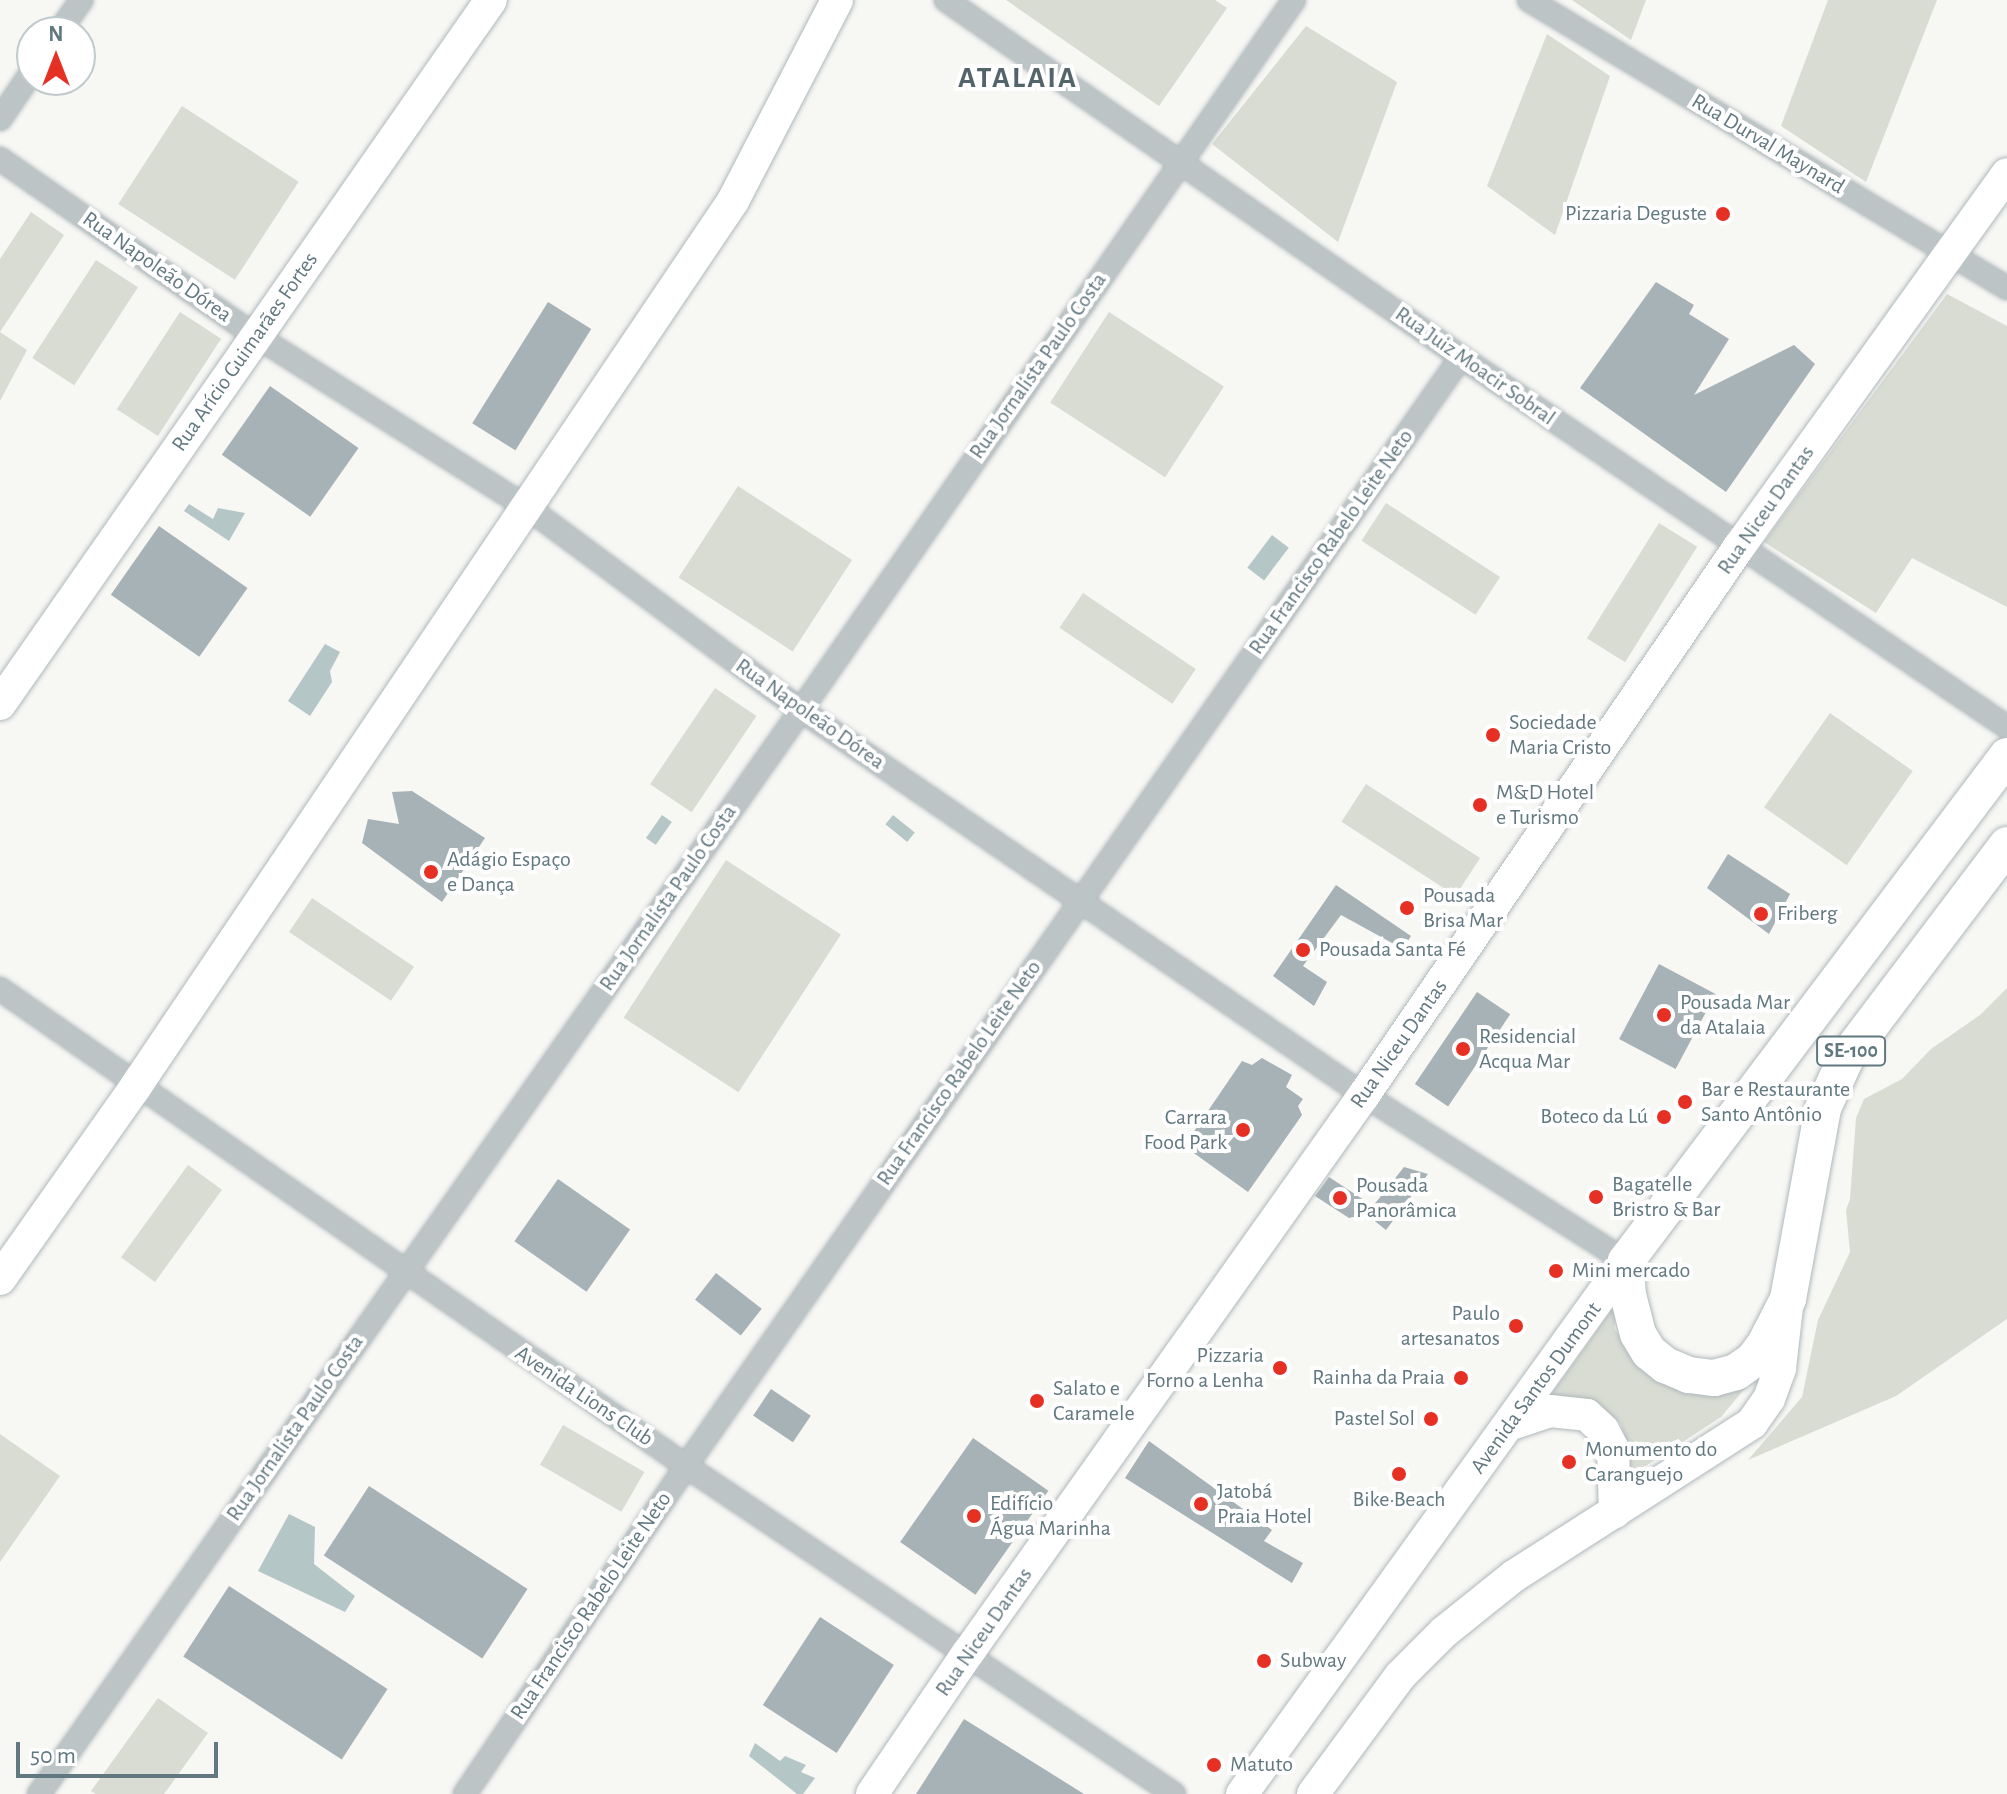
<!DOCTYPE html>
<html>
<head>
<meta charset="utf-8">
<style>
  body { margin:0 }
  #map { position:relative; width:2007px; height:1794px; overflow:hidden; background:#f7f7f4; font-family:"Alegreya Sans",sans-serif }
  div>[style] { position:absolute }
  .green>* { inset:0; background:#d8dcd3; transform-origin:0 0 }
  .water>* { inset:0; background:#b5c6c7; transform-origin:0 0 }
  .building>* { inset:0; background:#a7b2b6; transform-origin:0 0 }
  .roads { filter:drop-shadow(0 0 2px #afb8bb) drop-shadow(0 0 2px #afb8bb) }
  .street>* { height:22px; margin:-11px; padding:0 11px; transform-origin:11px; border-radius:11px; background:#bdc4c6 }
  .secondary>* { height:32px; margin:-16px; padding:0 16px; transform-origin:16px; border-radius:16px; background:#fff }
  .primary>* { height:36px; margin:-18px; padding:0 18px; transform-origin:18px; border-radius:18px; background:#fff }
  .dots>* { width:22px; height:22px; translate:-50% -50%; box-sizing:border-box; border:4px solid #fff; border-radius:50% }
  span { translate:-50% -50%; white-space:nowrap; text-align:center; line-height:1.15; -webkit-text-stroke:8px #fff; paint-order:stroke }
  .shield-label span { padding:2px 6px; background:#fff; border:2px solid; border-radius:6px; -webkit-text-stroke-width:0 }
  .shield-label { font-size:20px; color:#617880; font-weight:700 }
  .street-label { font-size:22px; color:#617880 }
  .poi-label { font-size:22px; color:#617880 }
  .right { translate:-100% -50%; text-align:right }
  .left { translate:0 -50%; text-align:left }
  .district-label { font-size:30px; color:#53646a; font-weight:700; letter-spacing:2px }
  .north { position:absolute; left:16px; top:16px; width:80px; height:80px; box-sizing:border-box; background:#fff; border:2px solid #c0c9cc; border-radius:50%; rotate:0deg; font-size:22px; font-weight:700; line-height:32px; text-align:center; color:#617880 }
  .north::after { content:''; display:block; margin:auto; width:28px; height:36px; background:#e73024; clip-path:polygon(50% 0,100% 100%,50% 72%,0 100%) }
  .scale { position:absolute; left:16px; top:1742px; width:202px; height:36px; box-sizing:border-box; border:4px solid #617880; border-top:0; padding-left:10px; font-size:24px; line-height:28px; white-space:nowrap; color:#617880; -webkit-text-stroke:6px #fff; paint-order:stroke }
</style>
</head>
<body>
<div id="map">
  <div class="green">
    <div style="clip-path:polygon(1006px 0,1215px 0,1227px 8px,1159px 106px)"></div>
    <div style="clip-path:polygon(1572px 0,1646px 0,1631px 40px)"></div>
    <div style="clip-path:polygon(1828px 0,1937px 0,1866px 182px,1781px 126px)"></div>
    <div style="clip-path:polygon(1306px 26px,1397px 82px,1338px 242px,1212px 144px)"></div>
    <div style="clip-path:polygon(1547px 34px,1610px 76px,1555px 235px,1487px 186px)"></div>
    <div style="left:182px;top:106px;width:139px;height:117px;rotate:33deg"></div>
    <div style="clip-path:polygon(31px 212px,64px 235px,0 332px,27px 350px,0 401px,0 259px)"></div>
    <div style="left:96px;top:260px;width:50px;height:117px;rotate:33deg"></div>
    <div style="clip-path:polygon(1947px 294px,2007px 326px,2007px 607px,1912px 558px,1876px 613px,1764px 542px)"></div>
    <div style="left:180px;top:312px;width:49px;height:116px;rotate:33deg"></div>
    <div style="left:1109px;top:312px;width:137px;height:108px;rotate:33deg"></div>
    <div style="left:738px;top:486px;width:136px;height:109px;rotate:33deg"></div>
    <div style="left:1386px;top:503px;width:136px;height:45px;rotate:33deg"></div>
    <div style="left:1659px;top:523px;width:45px;height:136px;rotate:32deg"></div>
    <div style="left:1083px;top:593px;width:136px;height:42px;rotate:34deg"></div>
    <div style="left:715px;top:688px;width:50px;height:116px;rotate:34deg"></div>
    <div style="left:1830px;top:713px;width:101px;height:115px;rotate:35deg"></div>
    <div style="left:1366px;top:784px;width:136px;height:45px;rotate:33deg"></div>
    <div style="left:726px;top:860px;width:137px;height:188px;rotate:33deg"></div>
    <div style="left:312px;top:898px;width:123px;height:41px;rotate:34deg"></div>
    <div style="clip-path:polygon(2007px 988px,2007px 1319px,1896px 1396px,1748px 1460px,1802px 1397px,1818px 1320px,1850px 1252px,1846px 1210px,1850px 1199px,1856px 1118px,1864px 1099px,1902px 1079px,1931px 1049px,1980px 1015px)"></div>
    <div style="left:188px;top:1165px;width:42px;height:114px;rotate:36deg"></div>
    <div style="clip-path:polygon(1620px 1298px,1614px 1328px,1633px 1358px,1751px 1381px,1721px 1417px,1621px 1482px,1625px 1439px,1621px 1424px,1598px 1405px,1579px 1398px,1548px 1399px)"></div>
    <div style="left:563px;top:1425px;width:94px;height:46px;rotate:30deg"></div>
    <div style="clip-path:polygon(0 1434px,60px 1476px,0 1562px)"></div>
    <div style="clip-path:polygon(158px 1698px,208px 1733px,164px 1794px,96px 1794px,91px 1791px)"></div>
  </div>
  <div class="water">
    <div style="clip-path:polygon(189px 504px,213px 519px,218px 508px,245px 513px,229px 541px,184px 511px)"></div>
    <div style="left:1272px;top:535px;width:21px;height:41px;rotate:37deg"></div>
    <div style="clip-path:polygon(325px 644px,340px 652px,330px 671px,332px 682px,310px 716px,288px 701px)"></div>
    <div style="left:662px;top:815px;width:12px;height:28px;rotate:35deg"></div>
    <div style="left:893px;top:815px;width:28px;height:12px;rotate:39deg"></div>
    <div style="clip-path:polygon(289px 1514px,315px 1527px,314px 1564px,355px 1596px,345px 1612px,258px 1571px)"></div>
    <div style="clip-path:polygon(755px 1743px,780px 1761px,785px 1756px,806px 1765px,801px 1772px,815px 1778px,803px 1794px,797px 1794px,749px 1756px)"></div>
  </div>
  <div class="building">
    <div style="clip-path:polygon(1656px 282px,1694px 305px,1689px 314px,1729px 339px,1694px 395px,1794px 345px,1815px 364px,1726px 492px,1580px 388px)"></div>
    <div style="left:548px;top:302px;width:51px;height:143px;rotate:32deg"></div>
    <div style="left:270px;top:386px;width:108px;height:84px;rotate:35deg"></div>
    <div style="left:159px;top:526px;width:108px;height:84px;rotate:35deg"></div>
    <div style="clip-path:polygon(412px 791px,485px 838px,442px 902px,362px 843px,368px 819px,399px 824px,392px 792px)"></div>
    <div style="clip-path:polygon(1728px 854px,1790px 894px,1769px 934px,1707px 888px)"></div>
    <div style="clip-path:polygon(1336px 885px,1411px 936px,1403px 949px,1341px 915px,1303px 966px,1327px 982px,1314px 1006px,1273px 976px)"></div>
    <div style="left:1659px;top:964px;width:64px;height:85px;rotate:28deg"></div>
    <div style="left:1477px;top:992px;width:40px;height:111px;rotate:34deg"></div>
    <div style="clip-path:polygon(1262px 1058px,1292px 1075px,1286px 1087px,1303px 1099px,1298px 1106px,1302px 1115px,1248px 1192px,1184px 1146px,1242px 1061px,1252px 1065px)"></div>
    <div style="clip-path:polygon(1404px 1167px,1428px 1174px,1386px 1230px,1366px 1214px,1349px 1218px,1315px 1196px,1329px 1177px,1373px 1206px)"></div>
    <div style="left:558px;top:1179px;width:88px;height:76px;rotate:35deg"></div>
    <div style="left:716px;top:1273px;width:58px;height:34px;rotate:38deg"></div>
    <div style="left:771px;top:1389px;width:48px;height:32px;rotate:34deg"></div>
    <div style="left:973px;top:1438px;width:92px;height:127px;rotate:35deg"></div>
    <div style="clip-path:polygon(1149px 1441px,1272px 1530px,1264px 1541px,1303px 1563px,1292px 1583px,1125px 1478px)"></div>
    <div style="left:369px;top:1486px;width:189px;height:83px;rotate:33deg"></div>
    <div style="left:229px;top:1586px;width:189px;height:84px;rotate:33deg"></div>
    <div style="left:820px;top:1617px;width:88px;height:105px;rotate:33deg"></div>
    <div style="clip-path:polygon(964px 1719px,1084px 1794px,916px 1794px)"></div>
  </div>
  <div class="roads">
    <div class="street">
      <div style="left:946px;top:0;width:627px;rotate:34.73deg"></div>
      <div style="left:1461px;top:357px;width:660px;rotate:34.12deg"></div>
      <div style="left:1529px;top:0;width:558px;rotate:31.07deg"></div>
      <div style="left:59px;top:32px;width:39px;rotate:-55deg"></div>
      <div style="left:0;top:119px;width:57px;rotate:-55.8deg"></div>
      <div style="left:0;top:159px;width:311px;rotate:34.7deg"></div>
      <div style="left:256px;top:336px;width:322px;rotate:32.3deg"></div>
      <div style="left:528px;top:508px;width:340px;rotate:36.5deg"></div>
      <div style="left:801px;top:710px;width:682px;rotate:34.37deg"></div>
      <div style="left:1364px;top:1095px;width:310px;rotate:32.4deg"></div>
      <div style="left:0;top:989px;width:836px;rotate:34.81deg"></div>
      <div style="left:686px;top:1466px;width:588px;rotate:33.91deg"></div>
      <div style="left:39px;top:1794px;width:1325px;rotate:-54.89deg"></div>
      <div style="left:801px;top:710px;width:864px;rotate:-55.23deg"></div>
      <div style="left:465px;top:1794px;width:396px;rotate:-56deg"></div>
      <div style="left:686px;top:1466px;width:1353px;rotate:-55.05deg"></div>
    </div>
    <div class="secondary">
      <div style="left:0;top:704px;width:858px;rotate:-55.11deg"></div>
      <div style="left:0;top:1279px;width:236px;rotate:-54.8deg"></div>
      <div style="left:136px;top:1086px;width:1068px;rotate:-56deg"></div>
      <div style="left:733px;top:201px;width:226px;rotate:-62.6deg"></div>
      <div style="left:1511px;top:1424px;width:41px;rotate:-18.4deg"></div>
      <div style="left:1550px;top:1411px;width:37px;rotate:6deg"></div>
      <div style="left:1587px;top:1415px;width:22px;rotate:43deg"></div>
      <div style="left:1603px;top:1430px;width:21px;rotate:62deg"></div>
      <div style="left:1613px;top:1449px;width:63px;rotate:88.2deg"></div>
      <div style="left:872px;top:1794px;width:171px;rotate:-55.8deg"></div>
      <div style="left:968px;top:1653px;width:684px;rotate:-54.64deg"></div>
      <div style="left:1364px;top:1095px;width:664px;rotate:-55.62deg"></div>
      <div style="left:1739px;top:547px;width:459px;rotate:-54.3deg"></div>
      <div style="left:1242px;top:1794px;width:657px;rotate:-54.23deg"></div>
      <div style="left:1313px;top:1794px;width:147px;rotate:-53.6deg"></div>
      <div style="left:1400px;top:1676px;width:62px;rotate:-45deg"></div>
      <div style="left:1444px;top:1632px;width:90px;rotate:-38.7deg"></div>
      <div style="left:1514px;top:1576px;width:283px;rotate:-32.7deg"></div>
      <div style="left:1752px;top:1423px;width:29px;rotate:-55deg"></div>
      <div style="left:1769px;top:1399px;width:33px;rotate:-70deg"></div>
      <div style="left:1780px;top:1368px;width:61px;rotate:-83.5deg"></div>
    </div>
    <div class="primary">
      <div style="left:2007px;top:756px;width:633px;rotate:127.03deg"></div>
      <div style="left:1626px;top:1261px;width:34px;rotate:87deg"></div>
      <div style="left:1628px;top:1295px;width:40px;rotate:75.6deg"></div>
      <div style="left:1638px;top:1334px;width:21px;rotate:59deg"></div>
      <div style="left:1649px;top:1352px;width:21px;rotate:39deg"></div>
      <div style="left:1665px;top:1365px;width:26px;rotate:23deg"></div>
      <div style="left:1689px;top:1375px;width:25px;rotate:7deg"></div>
      <div style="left:1714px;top:1378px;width:23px;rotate:-15deg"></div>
      <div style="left:1736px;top:1372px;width:21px;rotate:-35deg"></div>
      <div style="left:1753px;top:1360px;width:20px;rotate:-53deg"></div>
      <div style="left:1765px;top:1344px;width:51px;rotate:-62.9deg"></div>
      <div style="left:1788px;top:1299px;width:194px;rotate:-79.6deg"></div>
      <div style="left:1823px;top:1108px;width:55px;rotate:-65.3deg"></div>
      <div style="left:1846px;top:1058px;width:267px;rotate:-52.9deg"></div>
    </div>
  </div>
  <div class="dots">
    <div style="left:1723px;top:214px;background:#e73024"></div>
    <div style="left:1493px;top:735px;background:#e73024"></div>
    <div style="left:1480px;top:805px;background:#e73024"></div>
    <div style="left:431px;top:872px;background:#e73024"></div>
    <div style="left:1407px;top:908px;background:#e73024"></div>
    <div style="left:1761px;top:914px;background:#e73024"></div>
    <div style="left:1303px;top:950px;background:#e73024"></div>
    <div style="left:1664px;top:1015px;background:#e73024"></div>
    <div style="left:1463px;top:1049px;background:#e73024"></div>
    <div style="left:1685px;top:1102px;background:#e73024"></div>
    <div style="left:1664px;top:1117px;background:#e73024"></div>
    <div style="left:1243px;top:1130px;background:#e73024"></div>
    <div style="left:1596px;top:1197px;background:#e73024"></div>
    <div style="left:1340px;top:1198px;background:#e73024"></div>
    <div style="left:1556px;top:1271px;background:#e73024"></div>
    <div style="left:1516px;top:1326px;background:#e73024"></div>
    <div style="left:1280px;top:1368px;background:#e73024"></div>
    <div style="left:1461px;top:1378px;background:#e73024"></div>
    <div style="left:1037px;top:1401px;background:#e73024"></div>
    <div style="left:1431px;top:1419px;background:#e73024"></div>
    <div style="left:1569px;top:1462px;background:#e73024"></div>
    <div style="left:1399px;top:1474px;background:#e73024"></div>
    <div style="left:1201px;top:1504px;background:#e73024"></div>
    <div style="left:974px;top:1516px;background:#e73024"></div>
    <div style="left:1264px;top:1661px;background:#e73024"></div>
    <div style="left:1214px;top:1765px;background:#e73024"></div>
  </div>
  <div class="shield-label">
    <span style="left:1851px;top:1051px">SE-100</span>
  </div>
  <div class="street-label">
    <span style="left:1768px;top:144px;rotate:31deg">Rua Durval Maynard</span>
    <span style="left:157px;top:267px;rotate:35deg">Rua Napoleão Dórea</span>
    <span style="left:245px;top:352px;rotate:-55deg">Rua Arício Guimarães Fortes</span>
    <span style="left:1038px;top:366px;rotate:-55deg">Rua Jornalista Paulo Costa</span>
    <span style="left:1475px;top:366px;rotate:35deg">Rua Juiz Moacir Sobral</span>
    <span style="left:1766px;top:510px;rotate:-55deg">Rua Niceu Dantas</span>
    <span style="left:1331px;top:542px;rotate:-55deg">Rua Francisco Rabelo Leite Neto</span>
    <span style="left:810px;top:714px;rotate:35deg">Rua Napoleão Dórea</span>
    <span style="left:668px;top:898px;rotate:-55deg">Rua Jornalista Paulo Costa</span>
    <span style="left:1399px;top:1044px;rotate:-55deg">Rua Niceu Dantas</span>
    <span style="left:959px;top:1073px;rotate:-55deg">Rua Francisco Rabelo Leite Neto</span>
    <span style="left:1536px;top:1388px;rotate:-54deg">Avenida Santos Dumont</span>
    <span style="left:584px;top:1396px;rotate:34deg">Avenida Lions Club</span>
    <span style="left:295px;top:1428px;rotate:-55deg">Rua Jornalista Paulo Costa</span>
    <span style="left:591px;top:1606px;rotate:-56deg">Rua Francisco Rabelo Leite Neto</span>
    <span style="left:984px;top:1632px;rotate:-55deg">Rua Niceu Dantas</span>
  </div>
  <div class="poi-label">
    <span class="right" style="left:1707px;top:214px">Pizzaria Deguste</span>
    <span class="left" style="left:1509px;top:735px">Sociedade<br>Maria Cristo</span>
    <span class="left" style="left:1496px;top:805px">M&amp;D Hotel<br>e Turismo</span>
    <span class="left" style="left:447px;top:872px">Adágio Espaço<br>e Dança</span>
    <span class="left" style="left:1423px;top:908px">Pousada<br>Brisa Mar</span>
    <span class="left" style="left:1777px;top:914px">Friberg</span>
    <span class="left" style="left:1319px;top:950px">Pousada Santa Fé</span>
    <span class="left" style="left:1680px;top:1015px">Pousada Mar<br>da Atalaia</span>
    <span class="left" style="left:1479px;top:1049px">Residencial<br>Acqua Mar</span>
    <span class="left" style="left:1701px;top:1102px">Bar e Restaurante<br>Santo Antônio</span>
    <span class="right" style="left:1227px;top:1130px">Carrara<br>Food Park</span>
    <span class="right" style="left:1648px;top:1117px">Boteco da Lú</span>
    <span class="left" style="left:1612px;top:1197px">Bagatelle<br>Bristro &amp; Bar</span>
    <span class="left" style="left:1356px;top:1198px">Pousada<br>Panorâmica</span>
    <span class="left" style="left:1572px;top:1271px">Mini mercado</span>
    <span class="right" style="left:1500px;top:1326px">Paulo<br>artesanatos</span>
    <span class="right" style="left:1264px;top:1368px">Pizzaria<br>Forno a Lenha</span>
    <span class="right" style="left:1445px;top:1378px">Rainha da Praia</span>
    <span class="left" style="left:1053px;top:1401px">Salato e<br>Caramele</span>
    <span class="right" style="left:1415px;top:1419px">Pastel Sol</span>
    <span class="left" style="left:1585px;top:1462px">Monumento do<br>Caranguejo</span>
    <span class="left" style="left:1217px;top:1504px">Jatobá<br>Praia Hotel</span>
    <span style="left:1399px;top:1500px">Bike·Beach</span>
    <span class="left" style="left:990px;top:1516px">Edifício<br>Água Marinha</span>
    <span class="left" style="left:1280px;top:1661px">Subway</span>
    <span class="left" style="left:1230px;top:1765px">Matuto</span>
  </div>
  <div class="district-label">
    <span style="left:1018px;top:78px">ATALAIA</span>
  </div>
  <div class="north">N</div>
  <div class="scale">50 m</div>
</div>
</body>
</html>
